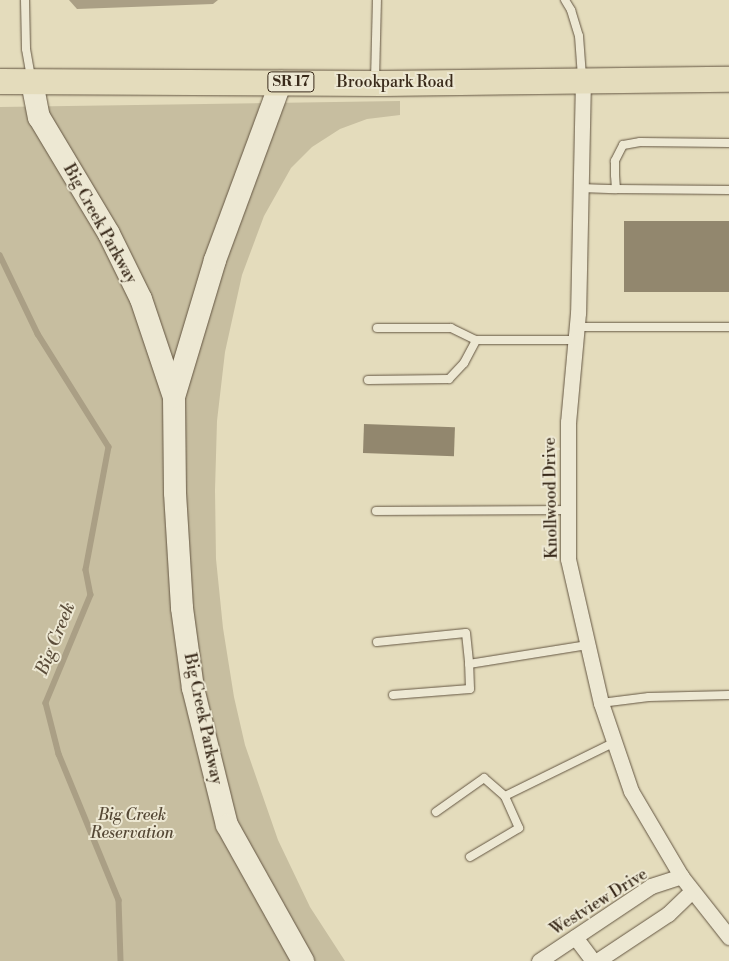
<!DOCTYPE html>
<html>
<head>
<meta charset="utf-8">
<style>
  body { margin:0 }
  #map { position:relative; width:729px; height:961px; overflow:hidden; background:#e4dcbc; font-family:"Libre Bodoni",serif }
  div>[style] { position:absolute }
  .green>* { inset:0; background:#c7bea0 }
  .water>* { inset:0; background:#aa9f85 }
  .stream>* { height:5.5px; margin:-2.75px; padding:0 2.75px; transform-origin:2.75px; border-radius:2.75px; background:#aa9f85 }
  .building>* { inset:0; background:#92876e; transform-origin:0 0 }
  .roads { filter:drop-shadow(0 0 1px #645642) drop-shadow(0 0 1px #645642) }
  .lane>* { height:8px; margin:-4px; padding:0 4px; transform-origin:4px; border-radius:4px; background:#ede8d3 }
  .street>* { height:15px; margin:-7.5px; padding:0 7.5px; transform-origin:7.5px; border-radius:7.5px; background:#ede8d3 }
  .secondary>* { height:22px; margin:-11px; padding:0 11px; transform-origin:11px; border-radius:11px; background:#ede8d3 }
  .primary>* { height:25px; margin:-12.5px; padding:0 12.5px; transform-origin:12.5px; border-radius:12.5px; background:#e4dcbc }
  span { translate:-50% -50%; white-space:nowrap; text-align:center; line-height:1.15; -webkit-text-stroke:4px #ede8d3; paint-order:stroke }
  .shield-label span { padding:1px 4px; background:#ede8d3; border:1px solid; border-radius:4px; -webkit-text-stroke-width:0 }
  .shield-label { font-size:15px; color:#392a1a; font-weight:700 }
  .street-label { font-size:16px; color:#392a1a }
  .park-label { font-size:16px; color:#554835; font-style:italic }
  .water-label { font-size:18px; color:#5b4d3a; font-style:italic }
</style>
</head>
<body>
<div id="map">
  <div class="green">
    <div style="clip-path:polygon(400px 101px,400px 115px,367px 119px,340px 129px,312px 147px,291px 168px,264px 216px,242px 275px,225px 352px,217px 421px,215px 490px,216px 559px,223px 628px,234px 697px,245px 745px,278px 840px,310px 907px,345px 961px,0 961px,0 107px)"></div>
  </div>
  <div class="water">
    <div style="clip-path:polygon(69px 0,218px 0,213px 4px,77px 9px)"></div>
  </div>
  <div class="stream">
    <div style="left:0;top:255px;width:88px;rotate:64.3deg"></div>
    <div style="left:38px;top:334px;width:133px;rotate:57.9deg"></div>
    <div style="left:109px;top:447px;width:125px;rotate:100.6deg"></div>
    <div style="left:86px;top:570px;width:25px;rotate:79deg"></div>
    <div style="left:91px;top:595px;width:117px;rotate:112.6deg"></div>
    <div style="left:46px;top:703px;width:53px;rotate:75.7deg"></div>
    <div style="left:59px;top:754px;width:158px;rotate:67.7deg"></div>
    <div style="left:119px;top:900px;width:61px;rotate:88.1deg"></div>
  </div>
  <div class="building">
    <div style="left:729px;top:221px;width:71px;height:105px;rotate:90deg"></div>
    <div style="left:364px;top:424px;width:91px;height:29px;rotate:2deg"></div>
  </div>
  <div class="roads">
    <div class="lane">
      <div style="left:25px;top:0;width:49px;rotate:88.8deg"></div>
      <div style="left:26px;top:49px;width:29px;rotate:80deg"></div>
      <div style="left:565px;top:0;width:12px;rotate:59deg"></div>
      <div style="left:571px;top:10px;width:27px;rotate:73deg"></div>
      <div style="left:579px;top:36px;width:41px;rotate:85.8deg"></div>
      <div style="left:375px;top:80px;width:80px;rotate:-88.6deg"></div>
      <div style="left:729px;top:143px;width:89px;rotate:-179.4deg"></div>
      <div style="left:640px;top:142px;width:17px;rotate:170deg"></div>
      <div style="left:623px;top:145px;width:18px;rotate:117deg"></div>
      <div style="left:615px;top:161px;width:14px;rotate:90deg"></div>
      <div style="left:615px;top:175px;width:14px;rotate:86deg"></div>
      <div style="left:616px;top:189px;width:113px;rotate:0.5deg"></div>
      <div style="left:580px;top:188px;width:36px;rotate:2deg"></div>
      <div style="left:577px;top:327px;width:152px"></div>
      <div style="left:377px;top:328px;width:74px"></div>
      <div style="left:451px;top:328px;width:28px;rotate:26deg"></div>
      <div style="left:476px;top:340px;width:100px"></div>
      <div style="left:368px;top:380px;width:81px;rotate:-0.7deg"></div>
      <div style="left:449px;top:379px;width:22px;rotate:-47deg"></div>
      <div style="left:464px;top:363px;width:26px;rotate:-62deg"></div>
      <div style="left:376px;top:511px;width:192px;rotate:-0.3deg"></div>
      <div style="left:377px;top:642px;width:89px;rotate:-5.8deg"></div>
      <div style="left:466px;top:633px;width:31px;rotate:84deg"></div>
      <div style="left:469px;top:664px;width:120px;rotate:-9.1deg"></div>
      <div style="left:393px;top:695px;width:77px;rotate:-4.5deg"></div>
      <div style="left:470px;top:689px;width:25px;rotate:-92deg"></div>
      <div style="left:601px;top:703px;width:48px;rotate:-7.1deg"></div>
      <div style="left:649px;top:697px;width:80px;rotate:-1.4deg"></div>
      <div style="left:436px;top:812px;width:59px;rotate:-35.3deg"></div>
      <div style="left:484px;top:778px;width:28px;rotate:41deg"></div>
      <div style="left:470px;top:857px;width:57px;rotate:-30.6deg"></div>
      <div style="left:519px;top:828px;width:35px;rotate:-114deg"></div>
      <div style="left:505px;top:796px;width:120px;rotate:-26.1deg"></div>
    </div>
    <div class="street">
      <div style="left:583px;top:79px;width:234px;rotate:91.2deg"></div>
      <div style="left:578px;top:313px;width:109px;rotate:95.2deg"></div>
      <div style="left:568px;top:422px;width:137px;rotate:90deg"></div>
      <div style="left:568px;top:559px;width:148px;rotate:77.1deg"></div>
      <div style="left:601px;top:703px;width:93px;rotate:71.2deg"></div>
      <div style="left:631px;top:791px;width:99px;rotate:59.5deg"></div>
      <div style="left:681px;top:876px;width:78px;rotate:51.8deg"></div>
      <div style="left:575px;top:937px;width:30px;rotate:53deg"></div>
      <div style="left:539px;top:961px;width:135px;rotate:-33.8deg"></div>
      <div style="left:651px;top:886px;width:32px;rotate:-18deg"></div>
      <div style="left:597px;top:961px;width:85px;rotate:-33.5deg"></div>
      <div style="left:668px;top:914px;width:33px;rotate:-44deg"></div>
    </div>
    <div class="secondary">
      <div style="left:32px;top:82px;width:36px;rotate:79deg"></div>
      <div style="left:39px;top:117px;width:136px;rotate:59.1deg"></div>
      <div style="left:109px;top:234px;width:72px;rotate:63.8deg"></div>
      <div style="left:141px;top:299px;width:103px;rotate:71.4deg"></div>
      <div style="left:174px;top:397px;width:96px;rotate:89.4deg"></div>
      <div style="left:175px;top:493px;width:115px;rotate:86.5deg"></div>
      <div style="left:182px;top:608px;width:81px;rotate:82.2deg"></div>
      <div style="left:193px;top:688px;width:141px;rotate:76.1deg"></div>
      <div style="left:227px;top:825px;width:156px;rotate:60.8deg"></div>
      <div style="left:174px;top:397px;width:143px;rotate:-73.3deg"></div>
      <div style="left:215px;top:260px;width:190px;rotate:-69.7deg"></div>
    </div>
    <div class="primary">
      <div style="left:0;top:81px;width:382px;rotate:0.3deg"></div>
      <div style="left:382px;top:83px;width:347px;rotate:-0.7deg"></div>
    </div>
  </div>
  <div class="shield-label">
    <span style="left:291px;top:82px">SR 17</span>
  </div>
  <div class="street-label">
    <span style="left:395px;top:82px">Brookpark Road</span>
    <span style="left:100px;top:224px;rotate:61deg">Big Creek Parkway</span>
    <span style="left:551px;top:498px;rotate:-91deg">Knollwood Drive</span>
    <span style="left:203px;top:719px;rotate:78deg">Big Creek Parkway</span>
    <span style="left:599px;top:902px;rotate:-32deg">Westview Drive</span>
  </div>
  <div class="park-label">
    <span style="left:132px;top:824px">Big Creek<br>Reservation</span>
  </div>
  <div class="water-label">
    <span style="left:56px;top:639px;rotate:-68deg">Big Creek</span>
  </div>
</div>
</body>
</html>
